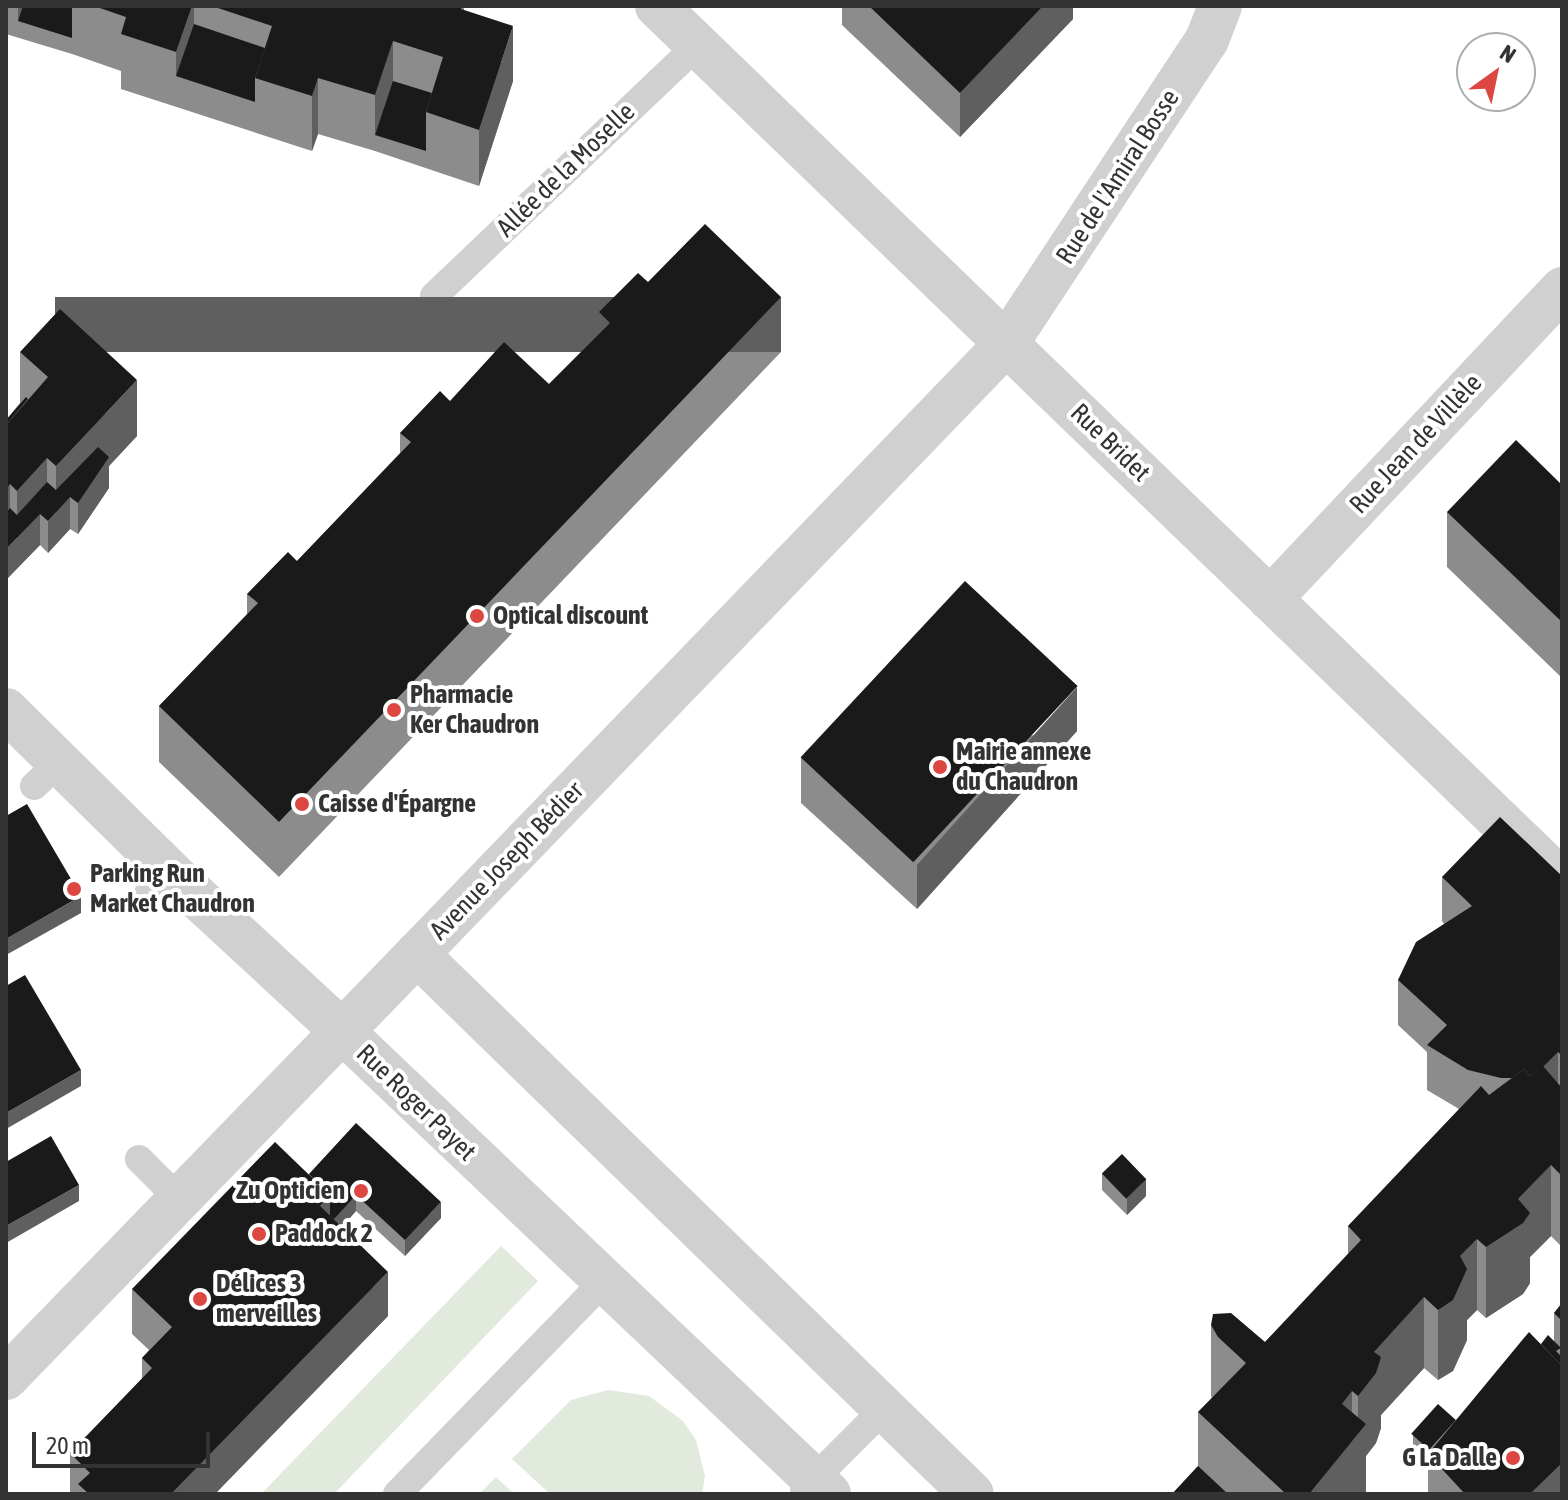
<!DOCTYPE html>
<meta charset="utf-8">
<style>
body{margin:0}
#map{position:relative;width:1568px;height:1500px;overflow:hidden;background:#fff;font-family:"Asap Condensed",sans-serif}
div>[style]{position:absolute}
.green>*{inset:0;background:#e2e9dd}
.service>*{height:28px;margin:-14px;padding:0 14px;transform-origin:14px;border-radius:14px;background:#d0d0d0}
.minor>*{height:44px;margin:-22px;padding:0 22px;transform-origin:22px;border-radius:22px;background:#d0d0d0}
.tertiary>*{height:44px;margin:-22px;padding:0 22px;transform-origin:22px;border-radius:22px;background:#d0d0d0}
.wall>*{inset:0;background:#8c8c8c}
.shaded-wall>*{inset:0;background:#5f5f5f;transform-origin:0 0}
.building>*{inset:0;background:#1a1a1a;transform-origin:0 0}
.dots>*{width:22px;height:22px;translate:-50% -50%;box-sizing:border-box;border:4px solid #fff;border-radius:50%}
span{translate:-50% -50%;white-space:nowrap;text-align:center;line-height:1.15;-webkit-text-stroke:8px #fff;paint-order:stroke}
.street-label{font-size:26px;color:#333}
.poi-label{font-size:26px;color:#333;font-weight:700}
.left{translate:0 -50%;text-align:left}
.right{translate:-100% -50%;text-align:right}
.frame{position:absolute;inset:0;border:8px solid #333;pointer-events:none}
.north{position:absolute;left:1456px;top:32px;width:80px;height:80px;box-sizing:border-box;background:#fff;border:2px solid #adadad;border-radius:50%;rotate:33deg;font-size:22px;font-weight:700;line-height:32px;text-align:center;color:#333}
.north::after{content:'';display:block;margin:auto;width:28px;height:36px;background:#dd4742;clip-path:polygon(50% 0,100% 100%,50% 72%,0 100%)}
.scale{position:absolute;left:32px;top:1432px;width:178px;height:36px;box-sizing:border-box;border:4px solid #333;border-top:0;padding-left:10px;font-size:24px;line-height:28px;white-space:nowrap;color:#333;-webkit-text-stroke:6px #fff;paint-order:stroke}
</style>
<div id="map">
<div class="green">
<i style="clip-path:polygon(501px 1246px,538px 1281px,334px 1494px,261px 1494px)"></i>
<i style="clip-path:polygon(608px 1390px,649px 1396px,683px 1421px,696px 1440px,705px 1476px,702px 1494px,550px 1494px,512px 1459px,571px 1400px)"></i>
<i style="clip-path:polygon(496px 1477px,514px 1494px,479px 1494px)"></i>
</div>
<div class="service">
<i style="left:434px;top:296px;width:364px;rotate:-43.6deg"></i>
<i style="left:34px;top:786px;width:34px;rotate:-43deg"></i>
<i style="left:148px;top:894px;width:31px;rotate:-45deg"></i>
<i style="left:139px;top:1159px;width:57px;rotate:45deg"></i>
<i style="left:804px;top:1489px;width:115px;rotate:-45deg"></i>
<i style="left:397px;top:1494px;width:294px;rotate:-45.8deg"></i>
</div>
<div class="minor">
<i style="left:657px;top:6px;width:1259px;rotate:44.03deg"></i>
<i style="left:1270px;top:599px;width:426px;rotate:-46.7deg"></i>
<i style="left:6px;top:710px;width:231px;rotate:44.6deg"></i>
<i style="left:170px;top:872px;width:234px;rotate:42.8deg"></i>
<i style="left:417px;top:954px;width:849px;rotate:-46deg"></i>
<i style="left:1007px;top:343px;width:363px;rotate:-56.6deg"></i>
<i style="left:1207px;top:40px;width:36px;rotate:-69deg"></i>
</div>
<div class="tertiary">
<i style="left:342px;top:1031px;width:672px;rotate:43.55deg"></i>
<i style="left:6px;top:1378px;width:591px;rotate:-45.89deg"></i>
<i style="left:417px;top:954px;width:774px;rotate:44.22deg"></i>
</div>
<div class="wall">
<i style="clip-path:polygon(6px 6px,464px 6px,464px 10px,513px 81px,479px 186px,375px 151px,318px 134px,312px 151px,121px 89px,121px 71px,72px 54px,6px 34px)"></i>
<i style="clip-path:polygon(842px 6px,1073px 6px,1073px 19px,960px 137px,842px 25px)"></i>
<i style="clip-path:polygon(648px 282px,781px 352px,279px 877px,159px 762px,159px 706px,247px 614px,247px 594px,297px 561px,400px 453px,400px 433px,450px 401px,549px 384px,599px 334px,599px 312px)"></i>
<i style="clip-path:polygon(20px 352px,137px 436px,109px 466px,109px 488px,78px 534px,70px 529px,48px 553px,40px 545px,6px 580px,6px 420px,20px 403px)"></i>
<i style="clip-path:polygon(1562px 485px,1562px 678px,1447px 567px,1447px 512px)"></i>
<i style="clip-path:polygon(1077px 731px,917px 909px,801px 803px,801px 758px)"></i>
<i style="clip-path:polygon(1562px 876px,1562px 1247px,1551px 1236px,1530px 1257px,1530px 1283px,1523px 1294px,1486px 1318px,1477px 1310px,1467px 1320px,1467px 1340px,1453px 1371px,1438px 1380px,1424px 1368px,1381px 1415px,1381px 1428px,1376px 1443px,1366px 1456px,1366px 1494px,1172px 1494px,1198px 1466px,1198px 1412px,1212px 1398px,1211px 1396px,1211px 1325px,1265px 1342px,1348px 1254px,1348px 1226px,1459px 1109px,1427px 1090px,1427px 1052px,1398px 1025px,1398px 980px,1444px 924px,1442px 921px,1442px 877px)"></i>
<i style="clip-path:polygon(1102px 1173px,1146px 1196px,1127px 1215px,1102px 1190px)"></i>
<i style="clip-path:polygon(309px 1174px,441px 1218px,405px 1256px,356px 1211px,342px 1227px,388px 1316px,215px 1494px,70px 1494px,70px 1453px,142px 1379px,142px 1358px,149px 1350px,132px 1334px,132px 1289px)"></i>
<i style="clip-path:polygon(1562px 1303px,1562px 1353px,1561px 1351px,1562px 1494px,1428px 1494px,1428px 1464px,1413px 1451px,1413px 1435px,1456px 1420px,1541px 1344px,1554px 1341px,1554px 1313px)"></i>
</div>
<div class="shaded-wall">
<i style="clip-path:polygon(18px 6px,29px 6px,18px 21px)"></i>
<i style="clip-path:polygon(192px 6px,194px 6px,194px 56px,176px 76px,176px 52px)"></i>
<i style="clip-path:polygon(1043px 6px,1073px 6px,1073px 19px,960px 137px,960px 93px)"></i>
<i style="clip-path:polygon(513px 26px,513px 81px,479px 186px,479px 130px)"></i>
<i style="clip-path:polygon(393px 41px,393px 97px,375px 135px,375px 95px)"></i>
<i style="clip-path:polygon(318px 78px,318px 134px,312px 151px,312px 96px)"></i>
<i style="left:781px;top:297px;width:55px;height:726px;rotate:90deg"></i>
<i style="clip-path:polygon(137px 380px,137px 436px,109px 466px,109px 488px,78px 534px,78px 503px,70px 497px,70px 529px,48px 553px,48px 521px,56px 513px,56px 466px)"></i>
<i style="clip-path:polygon(47px 458px,47px 514px,40px 514px,40px 545px,6px 580px,6px 549px,17px 538px,17px 491px)"></i>
<i style="clip-path:polygon(10px 484px,10px 540px,6px 545px,6px 489px)"></i>
<i style="clip-path:polygon(1077px 687px,1077px 731px,917px 909px,917px 865px)"></i>
<i style="clip-path:polygon(81px 896px,81px 913px,6px 955px,6px 939px)"></i>
<i style="clip-path:polygon(1558px 1052px,1558px 1096px,1531px 1079px)"></i>
<i style="clip-path:polygon(81px 1070px,81px 1086px,6px 1129px,6px 1113px)"></i>
<i style="clip-path:polygon(1551px 1165px,1551px 1236px,1530px 1257px,1530px 1283px,1523px 1294px,1486px 1318px,1486px 1247px,1518px 1199px)"></i>
<i style="clip-path:polygon(1146px 1179px,1146px 1196px,1127px 1215px,1127px 1198px)"></i>
<i style="clip-path:polygon(79px 1185px,79px 1201px,6px 1243px,6px 1226px)"></i>
<i style="clip-path:polygon(330px 1195px,356px 1195px,356px 1211px,320px 1251px,320px 1206px)"></i>
<i style="clip-path:polygon(441px 1202px,441px 1218px,405px 1256px,405px 1240px)"></i>
<i style="clip-path:polygon(1477px 1239px,1477px 1310px,1467px 1320px,1467px 1340px,1453px 1371px,1438px 1380px,1438px 1310px,1460px 1256px)"></i>
<i style="clip-path:polygon(388px 1272px,388px 1316px,215px 1494px,171px 1494px)"></i>
<i style="clip-path:polygon(1424px 1297px,1424px 1368px,1381px 1415px,1381px 1428px,1376px 1443px,1366px 1456px,1366px 1494px,1309px 1494px,1342px 1404px,1352px 1391px,1352px 1441px,1358px 1434px,1358px 1396px,1374px 1352px)"></i>
<i style="clip-path:polygon(1562px 1463px,1562px 1494px,1530px 1494px)"></i>
</div>
<div class="building">
<i style="clip-path:polygon(23px 6px,72px 6px,72px 38px,18px 21px)"></i>
<i style="clip-path:polygon(94px 6px,192px 6px,176px 52px,121px 34px,126px 17px)"></i>
<i style="clip-path:polygon(212px 6px,462px 6px,461px 9px,513px 26px,479px 130px,426px 112px,443px 57px,393px 41px,375px 95px,318px 78px,312px 96px,255px 78px,272px 26px)"></i>
<i style="clip-path:polygon(869px 6px,1043px 6px,960px 93px)"></i>
<i style="clip-path:polygon(194px 24px,265px 48px,255px 78px,255px 102px,176px 76px)"></i>
<i style="clip-path:polygon(393px 81px,432px 93px,426px 112px,426px 151px,375px 135px)"></i>
<i style="clip-path:polygon(705px 224px,781px 297px,279px 822px,159px 706px,258px 603px,247px 594px,288px 552px,297px 561px,411px 442px,400px 433px,440px 391px,450px 401px,504px 342px,549px 384px,610px 323px,599px 312px,638px 273px,648px 282px)"></i>
<i style="clip-path:polygon(60px 309px,137px 380px,56px 466px,47px 458px,17px 491px,10px 484px,6px 489px,6px 425px,48px 377px,20px 352px)"></i>
<i style="clip-path:polygon(26px 397px,28px 399px,6px 425px,6px 420px)"></i>
<i style="clip-path:polygon(1516px 440px,1562px 485px,1562px 622px,1447px 512px)"></i>
<i style="clip-path:polygon(98px 447px,109px 457px,78px 503px,70px 497px,48px 521px,40px 514px,6px 549px,6px 513px,10px 508px,17px 515px,47px 482px,56px 490px)"></i>
<i style="left:965px;top:581px;width:154px;height:241px;rotate:43deg"></i>
<i style="clip-path:polygon(27px 804px,81px 896px,6px 939px,6px 816px)"></i>
<i style="clip-path:polygon(1500px 817px,1562px 876px,1562px 1056px,1558px 1052px,1543px 1067px,1530px 1076px,1524px 1069px,1512px 1078px,1501px 1078px,1468px 1070px,1427px 1045px,1447px 1025px,1398px 980px,1416px 942px,1472px 906px,1442px 877px)"></i>
<i style="clip-path:polygon(25px 975px,81px 1070px,6px 1113px,6px 986px)"></i>
<i style="clip-path:polygon(1543px 1066px,1562px 1088px,1562px 1176px,1551px 1165px,1518px 1199px,1530px 1213px,1523px 1223px,1486px 1247px,1477px 1239px,1460px 1256px,1467px 1269px,1453px 1300px,1438px 1310px,1424px 1297px,1374px 1352px,1381px 1357px,1376px 1373px,1358px 1396px,1352px 1391px,1342px 1404px,1366px 1424px,1309px 1494px,1286px 1494px,1198px 1412px,1246px 1363px,1218px 1337px,1211px 1325px,1213px 1314px,1231px 1313px,1265px 1342px,1361px 1240px,1348px 1226px,1481px 1086px,1489px 1095px,1524px 1069px,1530px 1076px)"></i>
<i style="clip-path:polygon(356px 1123px,441px 1202px,405px 1240px,356px 1195px,334px 1219px,330px 1216px,330px 1195px,309px 1174px)"></i>
<i style="clip-path:polygon(51px 1136px,79px 1185px,6px 1226px,6px 1162px)"></i>
<i style="clip-path:polygon(275px 1142px,330px 1195px,320px 1206px,388px 1272px,171px 1494px,89px 1494px,78px 1484px,90px 1473px,70px 1453px,152px 1368px,142px 1358px,172px 1327px,132px 1289px)"></i>
<i style="left:1122px;top:1154px;width:35px;height:28px;rotate:46deg"></i>
<i style="clip-path:polygon(1562px 1303px,1562px 1321px,1554px 1313px)"></i>
<i style="clip-path:polygon(1529px 1332px,1562px 1366px,1562px 1463px,1530px 1494px,1465px 1494px,1428px 1454px)"></i>
<i style="clip-path:polygon(1548px 1335px,1561px 1348px,1556px 1351px,1562px 1357px,1562px 1366px,1541px 1344px)"></i>
<i style="left:1438px;top:1404px;width:24px;height:40px;rotate:42deg"></i>
<i style="clip-path:polygon(1198px 1466px,1228px 1494px,1172px 1494px)"></i>
</div>
<div class="dots">
<i style="left:477px;top:616px;background:#dd4742"></i>
<i style="left:394px;top:710px;background:#dd4742"></i>
<i style="left:940px;top:767px;background:#dd4742"></i>
<i style="left:302px;top:804px;background:#dd4742"></i>
<i style="left:74px;top:889px;background:#dd4742"></i>
<i style="left:361px;top:1191px;background:#dd4742"></i>
<i style="left:259px;top:1234px;background:#dd4742"></i>
<i style="left:200px;top:1299px;background:#dd4742"></i>
<i style="left:1513px;top:1458px;background:#dd4742"></i>
</div>
<div class="street-label">
<span style="left:566px;top:170px;rotate:-44deg">Allée de la Moselle</span>
<span style="left:1118px;top:177px;rotate:-57deg">Rue de l'Amiral Bosse</span>
<span style="left:1110px;top:443px;rotate:44deg">Rue Bridet</span>
<span style="left:1416px;top:444px;rotate:-47deg">Rue Jean de Villèle</span>
<span style="left:507px;top:861px;rotate:-46deg">Avenue Joseph Bédier</span>
<span style="left:416px;top:1103px;rotate:44deg">Rue Roger Payet</span>
</div>
<div class="poi-label">
<span class="left" style="left:493px;top:616px">Optical discount</span>
<span class="left" style="left:410px;top:710px">Pharmacie<br>Ker Chaudron</span>
<span class="left" style="left:956px;top:767px">Mairie annexe<br>du Chaudron</span>
<span class="left" style="left:318px;top:804px">Caisse d'Épargne</span>
<span class="left" style="left:90px;top:889px">Parking Run<br>Market Chaudron</span>
<span class="right" style="left:345px;top:1191px">Zu Opticien</span>
<span class="left" style="left:275px;top:1234px">Paddock 2</span>
<span class="left" style="left:216px;top:1299px">Délices 3<br>merveilles</span>
<span class="right" style="left:1497px;top:1458px">G La Dalle</span>
</div>
<div class="frame"></div>
<div class="north">N</div>
<div class="scale">20 m</div>
</div>
